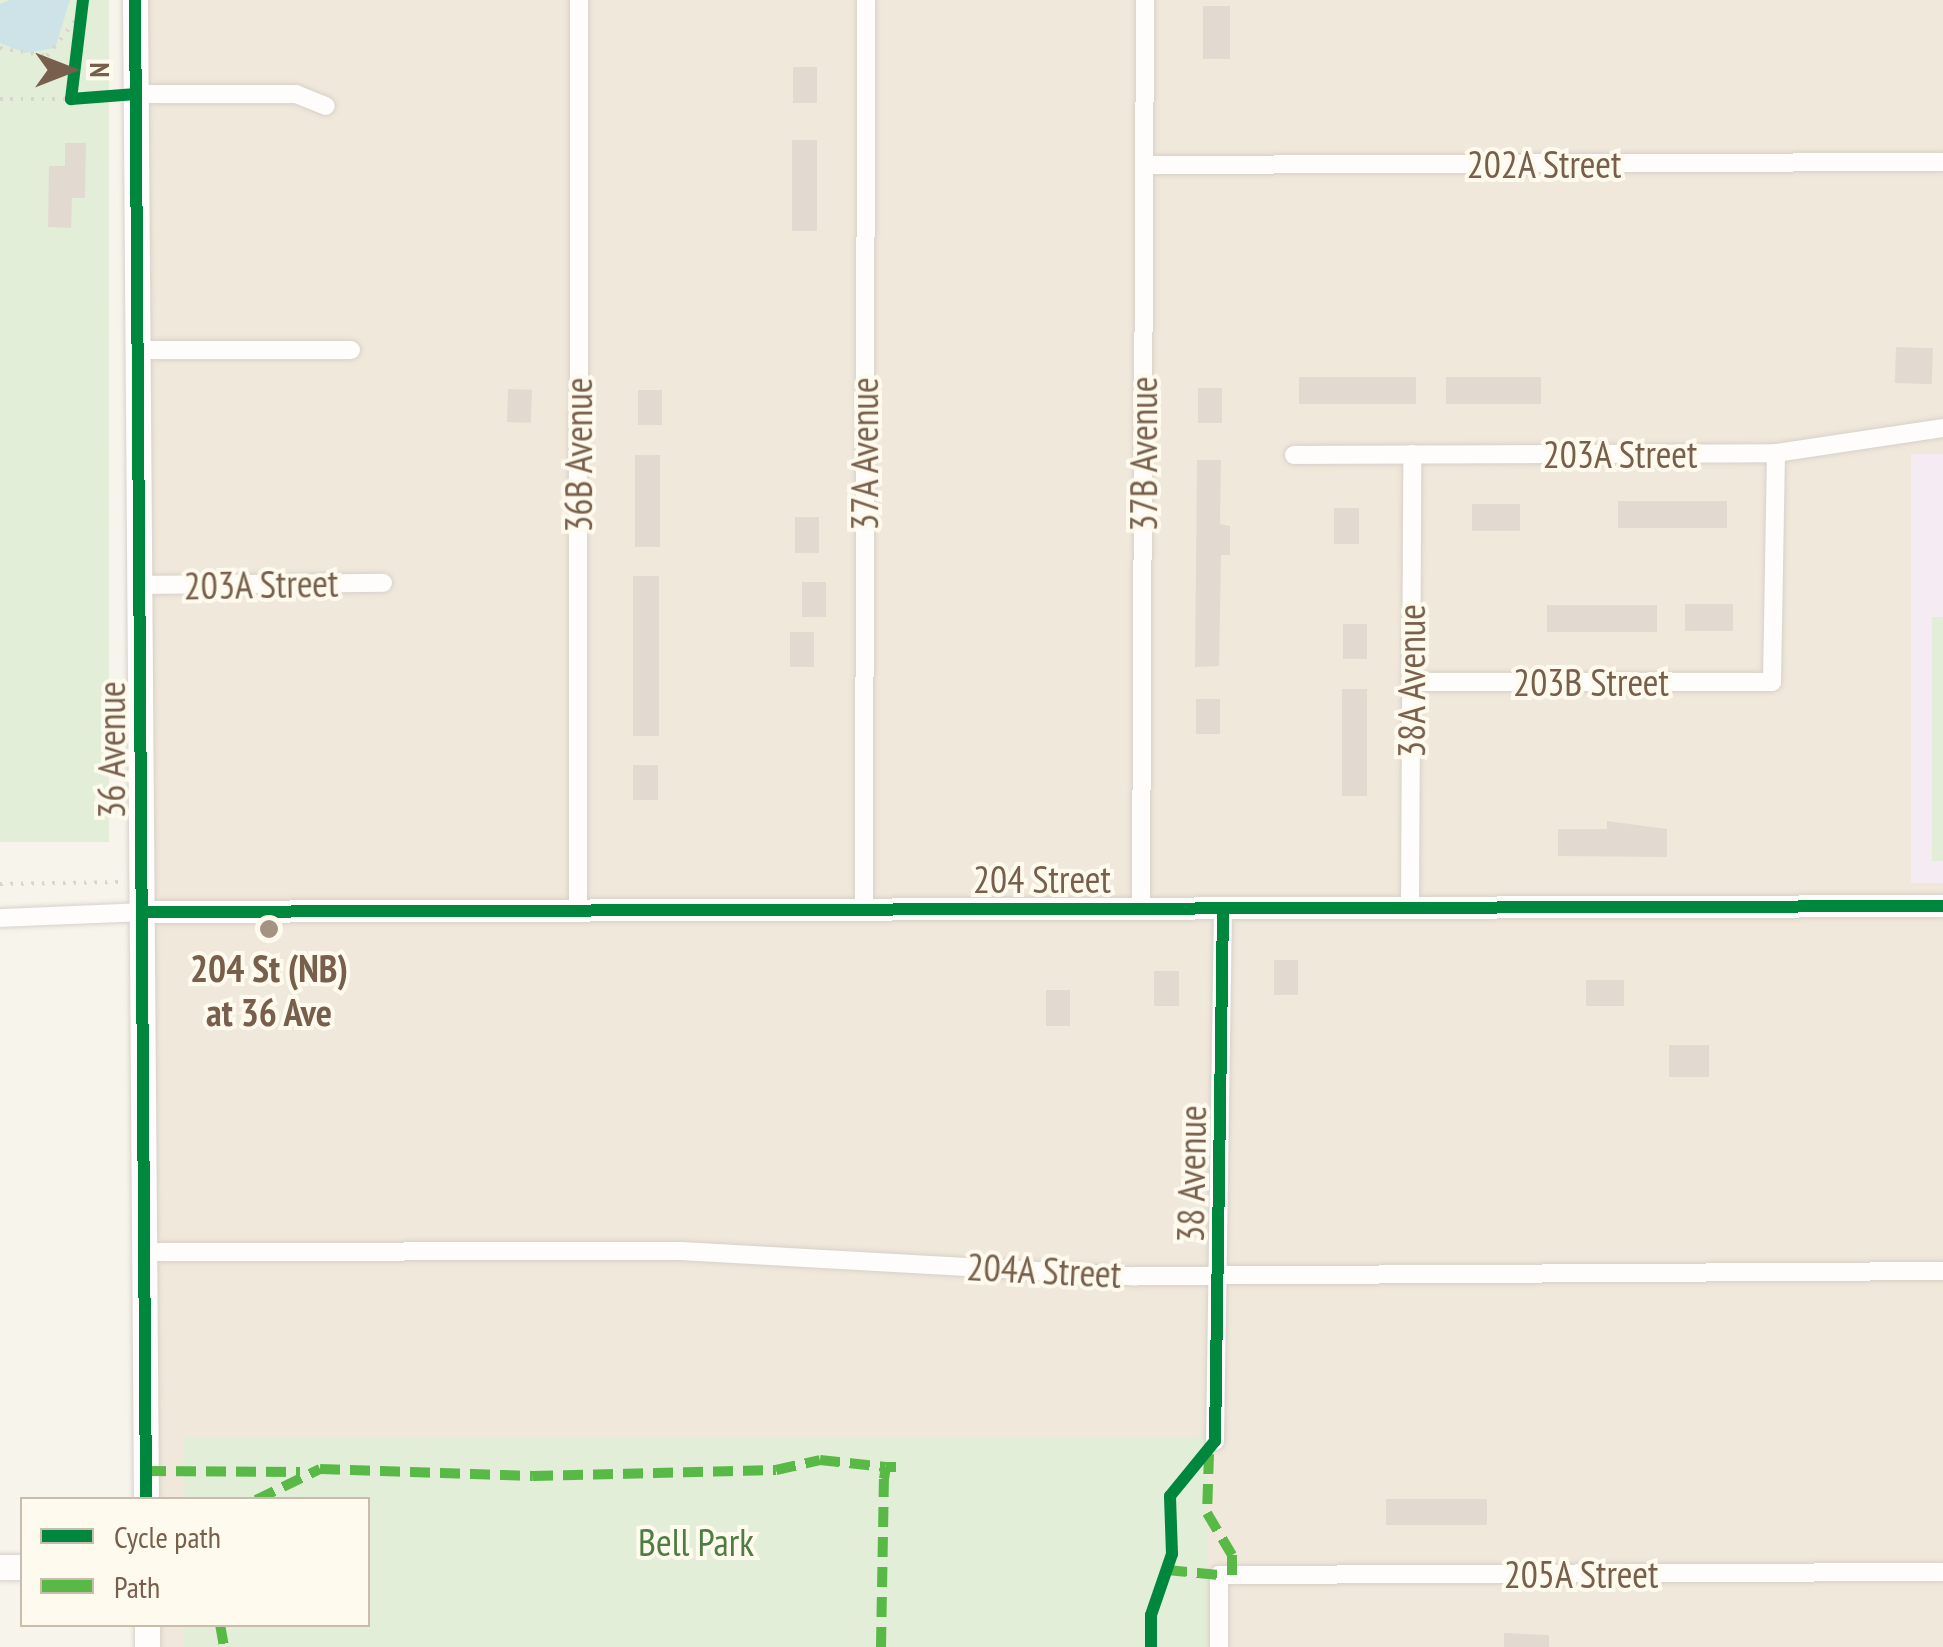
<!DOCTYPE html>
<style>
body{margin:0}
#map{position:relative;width:1943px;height:1647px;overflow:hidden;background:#f7f4ec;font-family:"PT Sans Narrow",sans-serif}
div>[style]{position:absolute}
.residential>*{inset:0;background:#f0e8da}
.education>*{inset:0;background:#f5ebf3;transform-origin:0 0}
.green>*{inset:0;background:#e2eed7;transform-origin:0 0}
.water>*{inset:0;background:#cde3e8}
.building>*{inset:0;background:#e2dad1;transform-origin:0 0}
.path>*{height:4px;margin-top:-2px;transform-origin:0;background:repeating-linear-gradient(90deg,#dad4cf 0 2.5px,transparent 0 10.5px)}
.roads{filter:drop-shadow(0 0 2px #d6d1ca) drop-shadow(0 0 2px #d6d1ca)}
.minor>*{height:18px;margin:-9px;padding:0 9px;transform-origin:9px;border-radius:9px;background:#fefdfc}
.tertiary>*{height:22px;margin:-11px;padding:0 11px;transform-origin:11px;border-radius:11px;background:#fefdfc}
.secondary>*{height:25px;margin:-12.5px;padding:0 12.5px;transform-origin:12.5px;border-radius:12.5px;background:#fefdfc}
.quiet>*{height:10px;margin-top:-5px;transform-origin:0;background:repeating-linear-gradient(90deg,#58b947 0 20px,transparent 0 30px)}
.cycleway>*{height:12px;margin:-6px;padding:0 6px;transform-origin:6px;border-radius:6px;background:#00873e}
.dots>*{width:28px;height:28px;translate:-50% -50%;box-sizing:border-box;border:5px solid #fffaee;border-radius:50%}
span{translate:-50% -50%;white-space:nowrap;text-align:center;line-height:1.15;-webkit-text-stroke:8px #fffaee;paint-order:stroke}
.street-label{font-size:38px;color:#775f4b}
.poi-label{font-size:38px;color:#775f4b;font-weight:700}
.park-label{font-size:38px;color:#4e7c42}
.legend{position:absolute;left:20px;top:1497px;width:350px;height:130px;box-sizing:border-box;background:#fffaee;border:2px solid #c9bcad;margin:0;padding:12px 18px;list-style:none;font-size:30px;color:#775f4b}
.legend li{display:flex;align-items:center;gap:20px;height:50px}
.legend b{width:50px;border:2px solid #c9bcad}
.north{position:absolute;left:20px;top:20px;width:100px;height:100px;-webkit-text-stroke:8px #fffaee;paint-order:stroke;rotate:90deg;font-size:28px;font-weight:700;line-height:40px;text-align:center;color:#775f4b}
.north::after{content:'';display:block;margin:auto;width:35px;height:45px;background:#775f4b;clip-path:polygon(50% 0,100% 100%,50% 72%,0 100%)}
</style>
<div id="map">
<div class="residential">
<i style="clip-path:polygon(136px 0,1943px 0,1943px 1647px,148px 1647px,148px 1625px,368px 1624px,368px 1500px,147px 1499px)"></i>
</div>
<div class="education">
<i style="left:1911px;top:454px;width:32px;height:429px"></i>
</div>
<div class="green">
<i style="left:0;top:0;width:109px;height:842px"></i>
<i style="left:1932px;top:617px;width:11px;height:244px"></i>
<i style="clip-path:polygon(184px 1437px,1208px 1437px,1208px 1647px,184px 1647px,184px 1625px,368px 1624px,368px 1500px,184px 1499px)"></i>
</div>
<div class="water">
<i style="clip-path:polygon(10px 0,70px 0,55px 48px,25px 53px,0 43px,0 4px)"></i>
</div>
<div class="building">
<i style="left:1203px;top:6px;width:27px;height:53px"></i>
<i style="left:793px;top:67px;width:24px;height:36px"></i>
<i style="left:792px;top:140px;width:25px;height:91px"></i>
<i style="clip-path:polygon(65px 143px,86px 143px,85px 198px,72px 198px,71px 228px,48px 227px,49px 166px,65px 166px)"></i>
<i style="left:1896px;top:347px;width:37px;height:36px;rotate:2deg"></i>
<i style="left:1416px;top:377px;width:27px;height:117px;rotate:90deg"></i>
<i style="left:1541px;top:377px;width:27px;height:95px;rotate:90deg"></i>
<i style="left:1198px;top:388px;width:24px;height:35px"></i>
<i style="left:508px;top:389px;width:24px;height:33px;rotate:2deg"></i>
<i style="left:638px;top:390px;width:24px;height:35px"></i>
<i style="left:635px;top:455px;width:25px;height:92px"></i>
<i style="clip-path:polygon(1197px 460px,1221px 460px,1220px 524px,1230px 526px,1230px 555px,1221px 555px,1219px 666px,1195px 667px)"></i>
<i style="left:1727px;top:501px;width:27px;height:109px;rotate:90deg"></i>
<i style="left:1520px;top:504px;width:27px;height:48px;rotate:90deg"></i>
<i style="left:1334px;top:508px;width:25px;height:36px"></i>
<i style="left:795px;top:517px;width:24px;height:36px"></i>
<i style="left:633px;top:576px;width:26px;height:160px"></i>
<i style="left:802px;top:582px;width:24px;height:35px"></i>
<i style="left:1733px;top:604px;width:27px;height:48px;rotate:90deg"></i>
<i style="left:1657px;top:605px;width:27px;height:110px;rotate:90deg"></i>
<i style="left:1343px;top:624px;width:24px;height:35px"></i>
<i style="left:790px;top:632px;width:24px;height:35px"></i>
<i style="left:1342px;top:689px;width:25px;height:107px"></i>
<i style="left:1196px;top:699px;width:24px;height:35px"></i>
<i style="left:633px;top:765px;width:25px;height:35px"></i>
<i style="clip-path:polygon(1607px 821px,1667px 829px,1667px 857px,1558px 856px,1558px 829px,1607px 829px)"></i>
<i style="left:1274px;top:960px;width:24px;height:35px"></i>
<i style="left:1154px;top:971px;width:25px;height:35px"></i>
<i style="left:1586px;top:980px;width:38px;height:26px"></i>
<i style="left:1046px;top:990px;width:24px;height:36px"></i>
<i style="left:1709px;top:1045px;width:32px;height:40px;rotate:90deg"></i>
<i style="left:1487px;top:1499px;width:26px;height:101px;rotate:90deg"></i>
<i style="clip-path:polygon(1504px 1633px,1549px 1635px,1549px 1647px,1504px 1647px)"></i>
</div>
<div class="path">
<i style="left:0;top:48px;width:48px;rotate:9.7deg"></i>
<i style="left:47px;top:56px;width:58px;rotate:-51.3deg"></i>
<i style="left:0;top:99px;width:71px"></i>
<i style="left:0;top:884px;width:120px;rotate:-1deg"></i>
</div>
<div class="roads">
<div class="minor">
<i style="left:136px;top:94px;width:160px"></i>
<i style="left:296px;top:94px;width:32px;rotate:22deg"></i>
<i style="left:1145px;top:165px;width:798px;rotate:-0.22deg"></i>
<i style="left:138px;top:350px;width:213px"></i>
<i style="left:1294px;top:455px;width:482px;rotate:-0.2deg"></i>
<i style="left:1776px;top:453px;width:169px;rotate:-8.5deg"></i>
<i style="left:139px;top:585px;width:244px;rotate:-0.5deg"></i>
<i style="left:1411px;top:682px;width:361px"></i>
<i style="left:1772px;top:682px;width:229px;rotate:-89deg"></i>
<i style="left:1410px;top:907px;width:453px;rotate:-89.7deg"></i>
<i style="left:1141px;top:908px;width:908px;rotate:-89.75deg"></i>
<i style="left:864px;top:909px;width:909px;rotate:-89.87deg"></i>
<i style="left:578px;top:910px;width:910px;rotate:-89.94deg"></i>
<i style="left:0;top:918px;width:142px;rotate:-2.4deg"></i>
<i style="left:145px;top:1252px;width:536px;rotate:-0.11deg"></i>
<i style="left:681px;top:1251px;width:455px;rotate:3.2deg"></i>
<i style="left:1135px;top:1276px;width:808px;rotate:-0.35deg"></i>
<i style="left:1215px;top:1441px;width:533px;rotate:-89.14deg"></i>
<i style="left:1219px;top:1647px;width:72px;rotate:-90deg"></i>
<i style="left:1219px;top:1575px;width:724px;rotate:-0.24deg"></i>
</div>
<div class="tertiary">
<i style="left:142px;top:912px;width:1801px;rotate:-0.19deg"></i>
</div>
<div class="secondary">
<i style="left:135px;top:0;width:1500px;rotate:89.58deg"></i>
<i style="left:0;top:1567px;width:22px"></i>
<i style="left:147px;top:1624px;width:23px;rotate:90deg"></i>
</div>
</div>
<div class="quiet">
<i style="left:1209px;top:1454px;width:59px;rotate:91.9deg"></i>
<i style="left:1207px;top:1513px;width:49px;rotate:59.2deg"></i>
<i style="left:1232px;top:1555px;width:20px;rotate:90deg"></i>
<i style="left:146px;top:1471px;width:154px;rotate:0.4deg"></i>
<i style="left:256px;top:1500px;width:71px;rotate:-25.8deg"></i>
<i style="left:320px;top:1469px;width:213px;rotate:1.9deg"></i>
<i style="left:533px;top:1476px;width:243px;rotate:-1.4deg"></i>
<i style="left:776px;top:1470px;width:45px;rotate:-12.8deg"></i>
<i style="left:820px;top:1460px;width:66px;rotate:6.1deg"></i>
<i style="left:1167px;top:1570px;width:52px;rotate:5.5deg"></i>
<i style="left:220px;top:1624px;width:23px;rotate:80deg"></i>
<i style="left:881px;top:1647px;width:168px;rotate:-89deg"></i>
<i style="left:884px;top:1479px;width:12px;rotate:-81deg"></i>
<i style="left:886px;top:1467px;width:10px"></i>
</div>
<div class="cycleway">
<i style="left:83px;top:0;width:100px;rotate:96.9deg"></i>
<i style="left:71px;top:99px;width:65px;rotate:-4.4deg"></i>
<i style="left:135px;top:0;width:1500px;rotate:89.58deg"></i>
<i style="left:142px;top:912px;width:1801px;rotate:-0.19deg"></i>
<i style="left:1151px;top:1647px;width:32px;rotate:-90deg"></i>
<i style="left:1151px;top:1615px;width:65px;rotate:-71deg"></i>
<i style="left:1172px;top:1554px;width:58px;rotate:-92deg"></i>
<i style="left:1170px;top:1496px;width:71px;rotate:-50.7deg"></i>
<i style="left:1215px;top:1441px;width:533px;rotate:-89.14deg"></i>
</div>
<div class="dots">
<i style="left:269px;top:929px;background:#a49383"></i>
</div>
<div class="street-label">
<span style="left:1544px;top:164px">202A Street</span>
<span style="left:864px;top:454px;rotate:-90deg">37A Avenue</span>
<span style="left:1143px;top:454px;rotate:-90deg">37B Avenue</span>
<span style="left:1620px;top:454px">203A Street</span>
<span style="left:578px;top:455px;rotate:-90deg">36B Avenue</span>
<span style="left:261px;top:584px;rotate:-1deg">203A Street</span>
<span style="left:1411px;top:681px;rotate:-90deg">38A Avenue</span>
<span style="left:1591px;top:682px">203B Street</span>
<span style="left:111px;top:750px;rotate:-90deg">36 Avenue</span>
<span style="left:1042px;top:879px">204 Street</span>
<span style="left:1191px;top:1174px;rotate:-89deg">38 Avenue</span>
<span style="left:1044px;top:1270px;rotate:3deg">204A Street</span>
<span style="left:1581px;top:1574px">205A Street</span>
</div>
<div class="poi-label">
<span style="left:269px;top:990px">204 St (NB)<br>at 36 Ave</span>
</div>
<div class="park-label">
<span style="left:696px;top:1542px">Bell Park</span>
</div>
<ul class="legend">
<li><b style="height:12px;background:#00873e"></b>Cycle path</li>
<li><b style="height:12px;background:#58b947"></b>Path</li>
</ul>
<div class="north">N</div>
</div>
